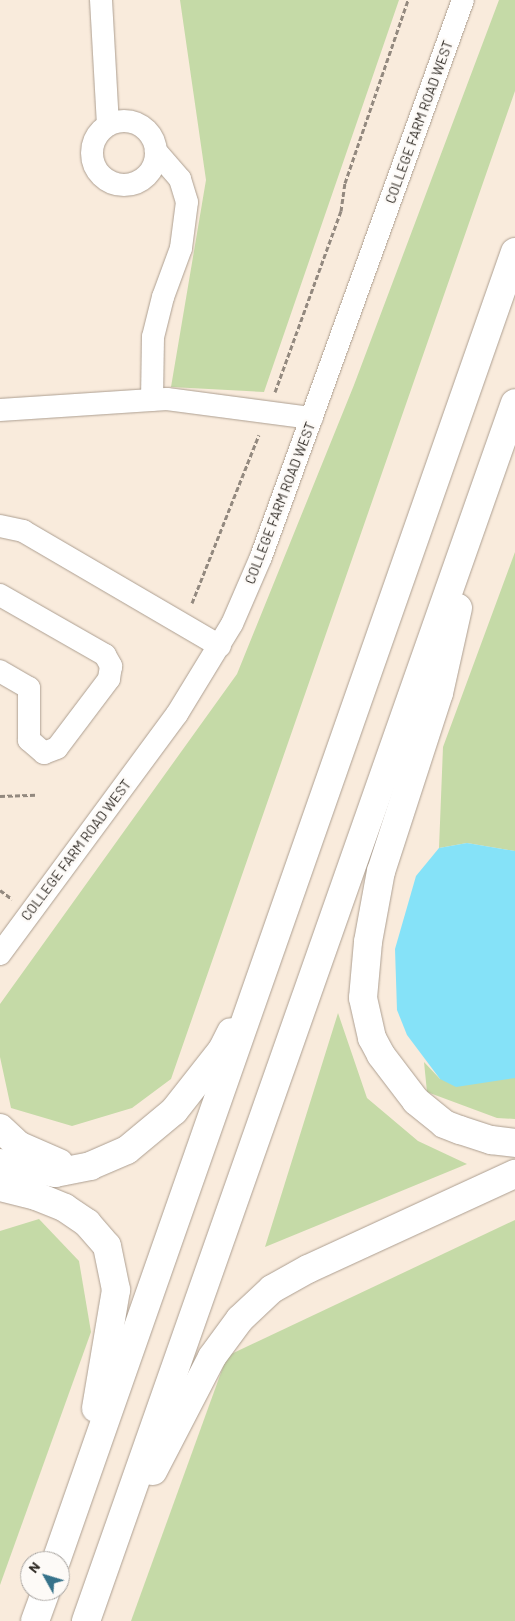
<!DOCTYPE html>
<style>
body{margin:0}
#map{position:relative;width:515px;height:1621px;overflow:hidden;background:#f9ebdc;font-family:Barlow,sans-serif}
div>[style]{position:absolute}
.green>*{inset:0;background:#c5daa7}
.water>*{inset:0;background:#85e2f8}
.path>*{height:3px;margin-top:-1.5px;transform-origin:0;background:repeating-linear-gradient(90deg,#93897f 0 5px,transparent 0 7.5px)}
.roads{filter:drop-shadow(0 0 1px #ad9f91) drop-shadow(0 0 1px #ad9f91)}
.minor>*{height:22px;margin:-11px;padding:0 11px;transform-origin:11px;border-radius:11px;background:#fff}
.minor>.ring{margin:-11px;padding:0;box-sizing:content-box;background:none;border:22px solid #fff;border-radius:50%}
.highway>*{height:28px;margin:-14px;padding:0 14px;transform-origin:14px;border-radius:14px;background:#fff}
span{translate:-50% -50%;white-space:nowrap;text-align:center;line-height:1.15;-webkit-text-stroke:5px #fdfaf7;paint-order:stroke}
.street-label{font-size:14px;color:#2e2923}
.north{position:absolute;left:20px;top:1551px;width:50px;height:50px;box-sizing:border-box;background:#fdfaf7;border:1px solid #aaa6a2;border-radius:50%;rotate:309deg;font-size:14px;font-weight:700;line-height:20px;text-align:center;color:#2e2923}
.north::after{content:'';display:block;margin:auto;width:18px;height:22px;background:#36728a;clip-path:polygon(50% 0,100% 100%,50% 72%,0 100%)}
</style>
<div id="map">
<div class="green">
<i style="clip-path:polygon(180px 0,399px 0,264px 392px,171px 387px,206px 180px)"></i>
<i style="clip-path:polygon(499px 0,515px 0,515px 91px,171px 1079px,132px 1108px,72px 1126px,11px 1108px,0 1057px,0 1004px,237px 674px,354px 385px)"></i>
<i style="clip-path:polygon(515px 552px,515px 851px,467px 843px,439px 848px,443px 747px)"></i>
<i style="clip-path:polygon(338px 1013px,367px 1098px,418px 1141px,467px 1164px,265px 1247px)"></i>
<i style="clip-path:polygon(424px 1062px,440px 1079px,515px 1078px,515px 1119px,497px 1118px,427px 1092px)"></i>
<i style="clip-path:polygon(39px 1219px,79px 1261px,91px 1332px,0 1585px,0 1231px)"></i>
<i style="clip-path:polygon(515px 1220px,515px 1621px,131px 1621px,227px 1356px)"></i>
</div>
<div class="water">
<i style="clip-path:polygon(467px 843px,515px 851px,515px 1078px,456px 1087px,440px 1079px,407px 1035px,397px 1010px,395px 949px,416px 876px,439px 848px)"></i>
</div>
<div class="path">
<i style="left:275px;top:392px;width:193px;rotate:-70deg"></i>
<i style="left:341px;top:211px;width:28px;rotate:-82deg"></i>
<i style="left:345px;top:183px;width:194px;rotate:-71deg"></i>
<i style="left:192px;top:603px;width:181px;rotate:-68.3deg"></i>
<i style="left:0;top:796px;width:36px;rotate:-2deg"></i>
<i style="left:0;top:890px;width:15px;rotate:37deg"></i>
</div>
<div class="roads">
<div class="minor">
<i style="left:101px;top:0;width:125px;rotate:86.8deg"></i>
<i class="ring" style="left:92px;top:121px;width:42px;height:42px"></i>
<i style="left:152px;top:400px;width:63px;rotate:-89.1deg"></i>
<i style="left:153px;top:337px;width:41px;rotate:-76deg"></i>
<i style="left:163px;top:297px;width:52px;rotate:-69.8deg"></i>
<i style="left:181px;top:248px;width:46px;rotate:-82.6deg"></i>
<i style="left:187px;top:202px;width:24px;rotate:-107deg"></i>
<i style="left:180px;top:179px;width:37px;rotate:-131deg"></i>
<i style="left:0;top:410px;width:167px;rotate:-3.8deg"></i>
<i style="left:167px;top:399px;width:146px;rotate:7.5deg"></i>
<i style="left:0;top:526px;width:24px;rotate:12deg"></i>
<i style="left:23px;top:531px;width:228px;rotate:30.3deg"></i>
<i style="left:0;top:595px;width:121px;rotate:29.7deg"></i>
<i style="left:105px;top:655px;width:13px;rotate:61deg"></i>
<i style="left:111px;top:666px;width:13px;rotate:99deg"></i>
<i style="left:109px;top:679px;width:86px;rotate:127deg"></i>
<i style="left:57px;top:748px;width:14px;rotate:159deg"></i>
<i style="left:44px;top:753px;width:20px;rotate:-139deg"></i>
<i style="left:29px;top:740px;width:52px;rotate:-90deg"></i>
<i style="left:29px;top:688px;width:34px;rotate:-150deg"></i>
<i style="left:0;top:954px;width:298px;rotate:-53.6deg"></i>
<i style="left:177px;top:714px;width:105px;rotate:-58.6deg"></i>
<i style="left:232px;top:624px;width:73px;rotate:-66.6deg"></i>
<i style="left:261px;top:557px;width:592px;rotate:-70.07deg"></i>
</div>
<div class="highway">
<i style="left:458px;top:608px;width:87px;rotate:102.6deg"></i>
<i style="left:439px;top:693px;width:187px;rotate:108deg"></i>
<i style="left:381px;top:871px;width:72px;rotate:100.4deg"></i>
<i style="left:368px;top:942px;width:56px;rotate:95.1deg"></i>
<i style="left:363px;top:998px;width:41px;rotate:77.3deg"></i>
<i style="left:372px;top:1038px;width:19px;rotate:62deg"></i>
<i style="left:381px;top:1055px;width:58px;rotate:52.7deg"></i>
<i style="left:416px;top:1101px;width:36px;rotate:39deg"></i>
<i style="left:444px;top:1124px;width:17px;rotate:21deg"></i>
<i style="left:460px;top:1130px;width:33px;rotate:18deg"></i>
<i style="left:491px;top:1140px;width:24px;rotate:7deg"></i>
<i style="left:0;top:1128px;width:25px;rotate:43deg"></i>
<i style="left:18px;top:1145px;width:45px;rotate:23.7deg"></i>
<i style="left:0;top:1163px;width:56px;rotate:10.3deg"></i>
<i style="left:55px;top:1173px;width:36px;rotate:-11deg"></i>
<i style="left:90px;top:1166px;width:40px;rotate:-23.4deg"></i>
<i style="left:127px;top:1150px;width:61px;rotate:-39.7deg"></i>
<i style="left:174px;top:1111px;width:78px;rotate:-51.8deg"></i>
<i style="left:222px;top:1050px;width:20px;rotate:-63deg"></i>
<i style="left:0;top:1187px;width:37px;rotate:14deg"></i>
<i style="left:36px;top:1196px;width:31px;rotate:22deg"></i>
<i style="left:65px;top:1208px;width:27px;rotate:34deg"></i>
<i style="left:87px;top:1223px;width:30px;rotate:49deg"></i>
<i style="left:107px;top:1246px;width:45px;rotate:78.4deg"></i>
<i style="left:116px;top:1290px;width:120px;rotate:99.6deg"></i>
<i style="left:153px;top:1471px;width:128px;rotate:-62.6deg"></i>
<i style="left:212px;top:1357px;width:47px;rotate:-53.6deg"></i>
<i style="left:240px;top:1319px;width:44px;rotate:-43.2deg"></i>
<i style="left:272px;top:1289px;width:41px;rotate:-29.1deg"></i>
<i style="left:308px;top:1269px;width:228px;rotate:-24.7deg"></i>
<i style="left:56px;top:1561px;width:1387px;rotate:-70.68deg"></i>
<i style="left:35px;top:1621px;width:32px;rotate:-70deg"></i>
<i style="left:86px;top:1621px;width:1291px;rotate:-70.6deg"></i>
</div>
</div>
<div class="street-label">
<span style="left:419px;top:122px;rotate:-70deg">COLLEGE FARM ROAD WEST</span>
<span style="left:280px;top:503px;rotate:-69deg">COLLEGE FARM ROAD WEST</span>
<span style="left:76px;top:850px;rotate:-53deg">COLLEGE FARM ROAD WEST</span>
</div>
<div class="north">N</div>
</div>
